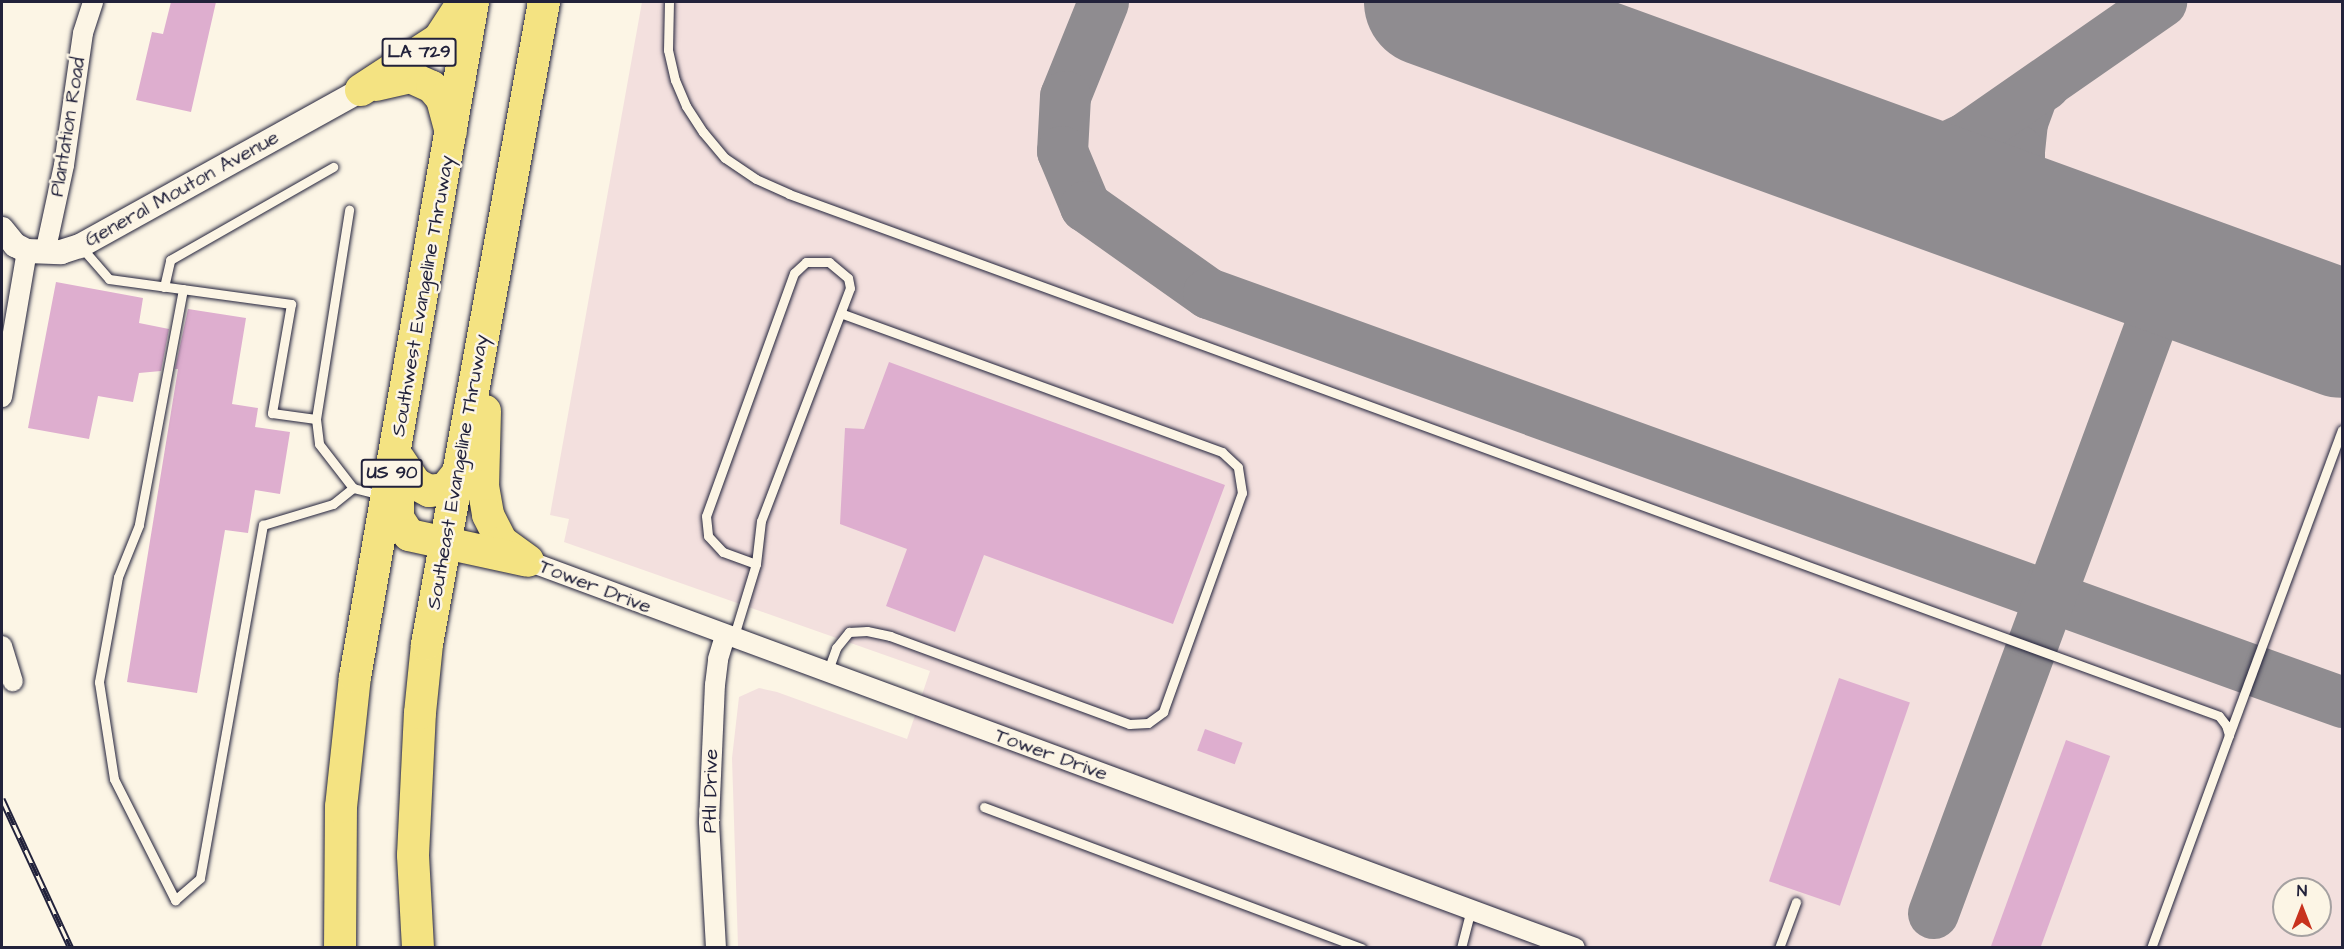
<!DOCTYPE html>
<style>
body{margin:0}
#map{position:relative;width:2344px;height:949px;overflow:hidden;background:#fcf5e5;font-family:"Architects Daughter",sans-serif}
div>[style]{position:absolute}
.built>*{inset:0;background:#f3e0de}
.taxiway>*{height:51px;margin:-25.5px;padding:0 25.5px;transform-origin:25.5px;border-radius:25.5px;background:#8f8c90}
.runway>*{height:128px;margin:-64px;padding:0 64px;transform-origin:64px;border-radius:64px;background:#8f8c90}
.building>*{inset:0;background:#deaecf;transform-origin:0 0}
.roads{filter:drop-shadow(0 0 2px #22223b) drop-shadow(0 0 2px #22223b)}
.service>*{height:9px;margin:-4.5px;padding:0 4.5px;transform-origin:4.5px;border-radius:4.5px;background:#fcf5e5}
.minor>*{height:20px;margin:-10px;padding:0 10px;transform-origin:10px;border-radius:10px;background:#fcf5e5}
.tertiary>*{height:24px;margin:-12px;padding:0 12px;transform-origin:12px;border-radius:12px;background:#fcf5e5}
.trunk>*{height:32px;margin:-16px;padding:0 16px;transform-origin:16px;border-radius:16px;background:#f4e382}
.rail>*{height:7px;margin-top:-3.5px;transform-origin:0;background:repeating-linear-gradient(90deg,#fcf5e5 0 14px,#22223b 0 28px);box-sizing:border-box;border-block:2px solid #22223b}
span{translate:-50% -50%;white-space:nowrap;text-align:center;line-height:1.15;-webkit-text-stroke:5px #fcf5e5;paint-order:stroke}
.shield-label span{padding:2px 4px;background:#fcf5e5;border:2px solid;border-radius:4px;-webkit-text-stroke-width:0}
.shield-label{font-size:18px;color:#22223b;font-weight:700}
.street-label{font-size:20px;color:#22223b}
.frame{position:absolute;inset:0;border:3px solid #22223b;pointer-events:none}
.north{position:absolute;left:2272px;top:877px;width:60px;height:60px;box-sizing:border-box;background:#fcf5e5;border:2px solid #a5a1a1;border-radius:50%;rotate:0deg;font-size:16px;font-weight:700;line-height:24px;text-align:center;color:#22223b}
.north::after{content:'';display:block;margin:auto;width:21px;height:27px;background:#c8321e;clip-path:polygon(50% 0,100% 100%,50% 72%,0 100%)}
</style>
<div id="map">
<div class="built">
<i style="clip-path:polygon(evenodd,642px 2px,2342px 2px,2342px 947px,738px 947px,732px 758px,739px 697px,759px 688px,777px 692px,907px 739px,930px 671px,564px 542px,569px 519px,550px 515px,642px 2px,2284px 889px,2320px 889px,2320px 925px,2284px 925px,2284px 889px)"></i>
</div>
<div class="taxiway">
<i style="left:1103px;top:2px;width:101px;rotate:112deg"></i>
<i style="left:1065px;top:96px;width:55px;rotate:93.1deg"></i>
<i style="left:1062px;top:151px;width:60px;rotate:67.3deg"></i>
<i style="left:1085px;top:206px;width:151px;rotate:35.3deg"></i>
<i style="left:1208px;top:293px;width:1206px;rotate:19.83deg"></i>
<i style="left:2045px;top:84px;width:14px;rotate:146deg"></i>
<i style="left:2033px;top:92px;width:32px;rotate:110deg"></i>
<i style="left:2022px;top:122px;width:29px;rotate:96deg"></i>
<i style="left:2019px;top:151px;width:28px;rotate:90deg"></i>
<i style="left:2019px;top:179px;width:31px;rotate:58deg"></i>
<i style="left:2035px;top:205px;width:40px;rotate:44deg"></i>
<i style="left:1858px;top:158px;width:50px;rotate:1.1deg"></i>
<i style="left:1908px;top:159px;width:18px;rotate:-9deg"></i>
<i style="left:1926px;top:156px;width:43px;rotate:-24.8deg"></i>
<i style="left:1965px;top:138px;width:239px;rotate:-34.8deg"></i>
<i style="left:1933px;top:913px;width:684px;rotate:-69.74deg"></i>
</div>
<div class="runway">
<i style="left:1428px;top:2px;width:972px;rotate:19.96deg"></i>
</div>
<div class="building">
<i style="clip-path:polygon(171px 2px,216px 2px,191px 112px,136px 100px,152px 32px,163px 34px)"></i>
<i style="clip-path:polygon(56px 282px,143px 298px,139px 323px,169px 329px,161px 371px,139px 373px,133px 402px,98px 396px,89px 439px,28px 428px)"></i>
<i style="clip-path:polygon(188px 309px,246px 318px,232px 404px,258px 408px,255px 427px,290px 432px,280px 494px,255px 490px,248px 533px,225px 530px,197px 693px,127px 682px,178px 369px,175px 369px)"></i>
<i style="clip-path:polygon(889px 362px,1225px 485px,1173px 624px,984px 555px,955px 632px,886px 606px,907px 549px,840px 524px,845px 428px,864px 429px)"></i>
<i style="left:1839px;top:678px;width:75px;height:215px;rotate:19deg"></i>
<i style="left:1205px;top:729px;width:40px;height:23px;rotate:20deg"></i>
<i style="left:2066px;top:740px;width:47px;height:221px;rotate:20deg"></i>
</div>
<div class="roads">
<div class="service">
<i style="left:669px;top:2px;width:48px;rotate:91.2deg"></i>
<i style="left:668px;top:50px;width:31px;rotate:77deg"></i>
<i style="left:675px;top:80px;width:28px;rotate:67deg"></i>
<i style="left:686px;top:106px;width:31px;rotate:57deg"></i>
<i style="left:703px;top:132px;width:34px;rotate:50deg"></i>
<i style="left:725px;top:158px;width:37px;rotate:34deg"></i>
<i style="left:756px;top:179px;width:36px;rotate:24deg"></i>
<i style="left:789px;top:194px;width:1522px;rotate:20.05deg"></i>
<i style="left:2219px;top:716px;width:11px;rotate:52deg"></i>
<i style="left:2226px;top:725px;width:10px;rotate:73deg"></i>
<i style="left:2229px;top:735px;width:227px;rotate:110.1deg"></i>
<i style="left:82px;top:248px;width:41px;rotate:48.9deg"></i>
<i style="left:109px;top:279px;width:184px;rotate:7.8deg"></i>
<i style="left:291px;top:304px;width:111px;rotate:99.9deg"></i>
<i style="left:272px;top:413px;width:44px;rotate:7.8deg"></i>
<i style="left:316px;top:419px;width:25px;rotate:83deg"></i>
<i style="left:319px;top:444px;width:56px;rotate:52.3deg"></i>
<i style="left:353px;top:488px;width:30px;rotate:14deg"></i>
<i style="left:164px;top:287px;width:28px;rotate:-77deg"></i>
<i style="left:170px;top:260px;width:188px;rotate:-29.7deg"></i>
<i style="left:183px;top:289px;width:240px;rotate:100.6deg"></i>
<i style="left:139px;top:525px;width:56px;rotate:112deg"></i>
<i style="left:118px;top:577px;width:107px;rotate:100.3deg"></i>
<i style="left:99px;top:682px;width:98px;rotate:81.2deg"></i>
<i style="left:114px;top:779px;width:136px;rotate:63.2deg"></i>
<i style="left:175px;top:900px;width:33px;rotate:-41deg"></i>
<i style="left:200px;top:878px;width:359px;rotate:-79.9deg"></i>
<i style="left:263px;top:525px;width:73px;rotate:-16.7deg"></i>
<i style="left:333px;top:504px;width:26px;rotate:-39deg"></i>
<i style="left:316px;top:419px;width:212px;rotate:-81deg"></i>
<i style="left:733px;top:639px;width:78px;rotate:-73deg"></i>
<i style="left:756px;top:564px;width:43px;rotate:-83.4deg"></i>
<i style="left:761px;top:521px;width:249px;rotate:-69.1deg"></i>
<i style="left:850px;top:288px;width:10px;rotate:-101deg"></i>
<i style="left:848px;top:278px;width:25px;rotate:-140deg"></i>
<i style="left:829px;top:262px;width:23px;rotate:180deg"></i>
<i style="left:806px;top:262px;width:16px;rotate:137deg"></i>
<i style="left:794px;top:273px;width:258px;rotate:109.9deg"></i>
<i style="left:706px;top:516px;width:20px;rotate:84deg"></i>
<i style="left:708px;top:536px;width:22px;rotate:47deg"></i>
<i style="left:723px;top:552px;width:35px;rotate:20deg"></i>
<i style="left:827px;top:673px;width:27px;rotate:-70deg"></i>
<i style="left:836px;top:648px;width:21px;rotate:-51deg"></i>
<i style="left:849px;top:632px;width:18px;rotate:-3deg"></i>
<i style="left:867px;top:631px;width:24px;rotate:12deg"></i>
<i style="left:890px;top:636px;width:255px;rotate:20.2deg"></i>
<i style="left:1129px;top:724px;width:19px;rotate:-3deg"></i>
<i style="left:1148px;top:723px;width:19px;rotate:-36deg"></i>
<i style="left:1163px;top:712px;width:233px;rotate:-70.2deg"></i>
<i style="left:1242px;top:493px;width:26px;rotate:-99deg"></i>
<i style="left:1238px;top:467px;width:22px;rotate:-137deg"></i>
<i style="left:1222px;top:452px;width:404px;rotate:-160deg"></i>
<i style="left:2229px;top:735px;width:325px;rotate:-69.7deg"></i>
<i style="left:984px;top:807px;width:403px;rotate:20.5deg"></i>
<i style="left:1461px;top:948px;width:40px;rotate:-75.6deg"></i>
<i style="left:1779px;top:948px;width:49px;rotate:-69.7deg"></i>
</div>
<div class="minor">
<i style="left:45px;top:253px;width:90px;rotate:-77.8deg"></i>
<i style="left:64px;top:165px;width:133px;rotate:-81.8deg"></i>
<i style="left:83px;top:33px;width:33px;rotate:-72deg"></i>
<i style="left:2px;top:397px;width:148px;rotate:-80.3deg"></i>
<i style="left:528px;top:561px;width:1116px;rotate:20.29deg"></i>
<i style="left:2px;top:646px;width:37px;rotate:73deg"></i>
<i style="left:716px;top:948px;width:127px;rotate:-93.2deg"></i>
<i style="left:709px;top:821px;width:136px;rotate:-87.5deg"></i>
<i style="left:715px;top:685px;width:26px;rotate:-83deg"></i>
<i style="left:718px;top:659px;width:24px;rotate:-73deg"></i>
</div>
<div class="tertiary">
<i style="left:2px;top:229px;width:21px;rotate:51deg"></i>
<i style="left:15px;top:245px;width:13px;rotate:27deg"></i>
<i style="left:27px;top:251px;width:34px;rotate:2deg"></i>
<i style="left:61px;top:252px;width:20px;rotate:-18deg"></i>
<i style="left:80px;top:246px;width:321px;rotate:-29deg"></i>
</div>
<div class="trunk">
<i style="left:376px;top:85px;width:35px;rotate:-13deg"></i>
<i style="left:410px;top:77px;width:24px;rotate:24deg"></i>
<i style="left:432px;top:87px;width:16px;rotate:50deg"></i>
<i style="left:442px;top:99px;width:34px;rotate:75deg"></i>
<i style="left:361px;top:90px;width:93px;rotate:-33.2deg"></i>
<i style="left:439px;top:39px;width:44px;rotate:-57deg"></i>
<i style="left:485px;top:411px;width:75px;rotate:91.5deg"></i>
<i style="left:483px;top:486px;width:29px;rotate:80deg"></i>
<i style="left:488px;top:515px;width:30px;rotate:63deg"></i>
<i style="left:502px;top:542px;width:32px;rotate:36deg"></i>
<i style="left:399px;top:459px;width:30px;rotate:56deg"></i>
<i style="left:416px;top:484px;width:15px;rotate:28deg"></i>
<i style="left:429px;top:491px;width:16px;rotate:-7deg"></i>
<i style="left:445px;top:489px;width:21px;rotate:-51deg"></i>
<i style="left:398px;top:488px;width:30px;rotate:90deg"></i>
<i style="left:398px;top:518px;width:20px;rotate:57deg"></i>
<i style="left:409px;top:535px;width:118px;rotate:12.3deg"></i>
<i style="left:340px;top:948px;width:141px;rotate:-89.6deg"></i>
<i style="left:341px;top:807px;width:131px;rotate:-83.9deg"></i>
<i style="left:355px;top:677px;width:685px;rotate:-80.08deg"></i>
<i style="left:418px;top:948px;width:93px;rotate:-93.1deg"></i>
<i style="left:413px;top:855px;width:142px;rotate:-87.2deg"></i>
<i style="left:420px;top:713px;width:69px;rotate:-84.2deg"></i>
<i style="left:427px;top:644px;width:653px;rotate:-79.67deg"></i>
</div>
</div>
<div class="rail">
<i style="left:2px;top:799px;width:164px;rotate:65.2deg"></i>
</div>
<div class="shield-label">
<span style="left:419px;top:52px">LA 729</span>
<span style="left:392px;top:473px">US 90</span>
</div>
<div class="street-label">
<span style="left:68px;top:127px;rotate:-81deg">Plantation Road</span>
<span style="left:182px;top:189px;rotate:-29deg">General Mouton Avenue</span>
<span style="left:423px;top:296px;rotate:-80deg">Southwest Evangeline Thruway</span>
<span style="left:458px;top:472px;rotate:-80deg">Southeast Evangeline Thruway</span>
<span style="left:595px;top:587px;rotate:21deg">Tower Drive</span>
<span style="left:1051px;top:755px;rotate:20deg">Tower Drive</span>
<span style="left:711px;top:791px;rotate:-89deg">PHI Drive</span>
</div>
<div class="frame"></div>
<div class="north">N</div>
</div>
